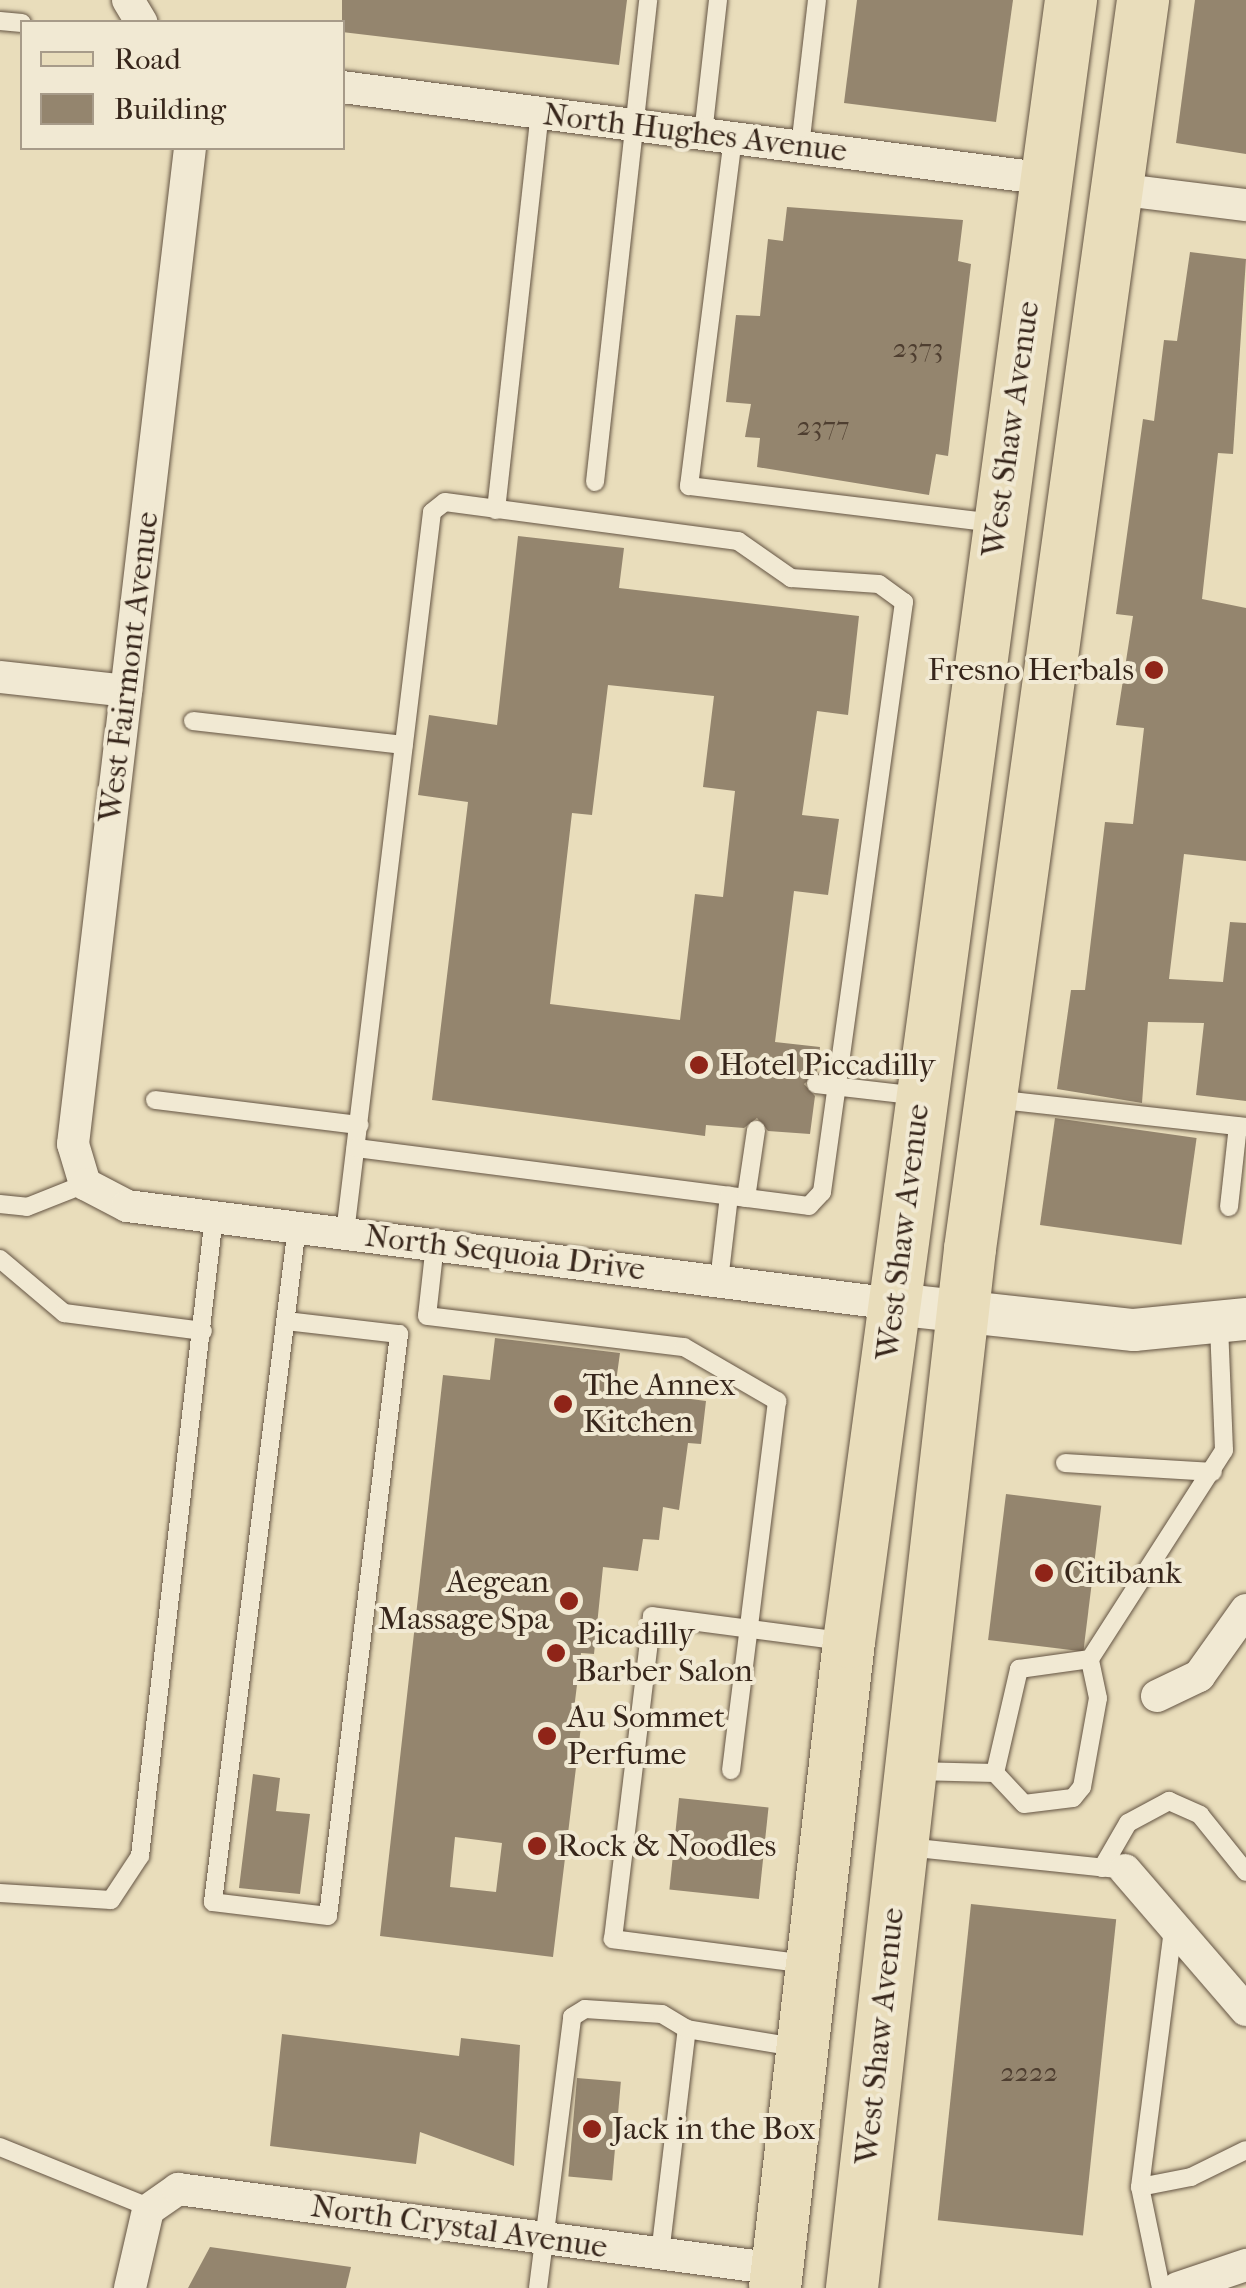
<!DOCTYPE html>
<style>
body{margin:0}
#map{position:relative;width:1246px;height:2288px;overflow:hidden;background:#e9ddbb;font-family:"IM FELL French Canon",serif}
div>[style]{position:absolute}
.building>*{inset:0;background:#94856e;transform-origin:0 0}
.roads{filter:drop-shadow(0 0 2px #645443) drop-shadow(0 0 2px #645443)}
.service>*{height:18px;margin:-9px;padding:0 9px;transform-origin:9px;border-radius:9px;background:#f1e9d3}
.minor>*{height:32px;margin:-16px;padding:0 16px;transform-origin:16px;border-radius:16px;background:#f1e9d3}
.tertiary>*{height:42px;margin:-21px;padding:0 21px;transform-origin:21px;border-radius:21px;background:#f1e9d3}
.primary>*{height:52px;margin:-26px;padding:0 26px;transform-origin:26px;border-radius:26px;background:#e9ddbb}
.dots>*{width:28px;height:28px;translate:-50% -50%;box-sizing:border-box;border:5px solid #f1e9d3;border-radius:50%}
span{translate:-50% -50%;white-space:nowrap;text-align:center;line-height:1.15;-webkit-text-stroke:8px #f1e9d3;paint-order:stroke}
.number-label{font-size:28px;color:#4e3e30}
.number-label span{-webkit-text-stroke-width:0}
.street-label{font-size:32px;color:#37261b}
.poi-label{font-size:32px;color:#37261b}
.right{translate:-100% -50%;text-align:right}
.left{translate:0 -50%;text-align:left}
.legend{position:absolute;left:20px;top:20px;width:325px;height:130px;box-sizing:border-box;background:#f1e9d3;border:2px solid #a79b89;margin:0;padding:12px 18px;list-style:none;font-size:30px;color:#37261b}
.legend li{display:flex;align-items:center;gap:20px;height:50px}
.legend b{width:50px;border:2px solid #a79b89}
</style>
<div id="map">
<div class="building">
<i style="clip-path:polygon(342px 0,627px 0,619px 65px,342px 32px)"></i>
<i style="clip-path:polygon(857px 0,1013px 0,996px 122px,844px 103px)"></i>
<i style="clip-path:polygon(1195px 0,1246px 0,1246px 154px,1176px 143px)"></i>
<i style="clip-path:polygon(787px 207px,963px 220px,958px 261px,971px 264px,948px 456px,936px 454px,929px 495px,757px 467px,760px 438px,745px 437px,751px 404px,726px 402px,736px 315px,760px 316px,768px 239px,783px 241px)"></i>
<i style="clip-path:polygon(1190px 252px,1246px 259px,1233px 454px,1218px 453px,1202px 599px,1246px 608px,1246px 861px,1184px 854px,1169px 979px,1223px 982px,1230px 922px,1246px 923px,1246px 1101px,1196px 1095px,1204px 1023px,1148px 1022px,1142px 1103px,1057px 1089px,1071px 990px,1085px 990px,1105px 822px,1133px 824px,1144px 728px,1116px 725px,1133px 616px,1116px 614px,1143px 419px,1154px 421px,1164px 340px,1177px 341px)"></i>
<i style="clip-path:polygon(evenodd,518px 536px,624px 548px,619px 588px,859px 616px,848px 715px,817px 711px,802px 815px,839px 819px,828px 895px,794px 891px,775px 1042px,820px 1047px,817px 1072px,804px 1084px,815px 1096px,810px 1134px,768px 1131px,757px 1118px,744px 1128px,706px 1125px,705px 1136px,432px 1100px,468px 802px,418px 795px,429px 715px,497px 725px,518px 536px,608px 685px,714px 696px,703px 787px,735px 791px,723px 897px,695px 894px,680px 1020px,550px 1004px,572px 813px,592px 815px,608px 685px)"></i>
<i style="left:1055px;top:1118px;width:143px;height:108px;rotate:8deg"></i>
<i style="clip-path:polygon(evenodd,495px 1338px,620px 1353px,615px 1389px,706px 1401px,701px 1444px,688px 1443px,679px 1510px,663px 1507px,659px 1540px,643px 1539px,638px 1571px,603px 1567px,594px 1654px,581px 1653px,574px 1709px,583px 1710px,553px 1957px,380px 1936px,443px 1375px,490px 1380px,495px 1338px,455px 1837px,502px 1843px,496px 1892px,450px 1887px,455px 1837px)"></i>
<i style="left:1006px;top:1494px;width:96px;height:147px;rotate:7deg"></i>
<i style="clip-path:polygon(253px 1774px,280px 1778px,276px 1811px,310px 1814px,300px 1894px,239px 1888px)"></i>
<i style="left:679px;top:1798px;width:90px;height:92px;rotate:6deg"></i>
<i style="left:971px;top:1904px;width:146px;height:318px;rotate:6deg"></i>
<i style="clip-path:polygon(282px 2034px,459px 2056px,461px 2038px,520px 2045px,514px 2166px,420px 2132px,416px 2164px,270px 2146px)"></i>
<i style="left:577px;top:2078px;width:44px;height:99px;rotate:5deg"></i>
<i style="clip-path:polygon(210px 2247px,351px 2267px,346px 2288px,188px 2288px)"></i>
</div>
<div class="roads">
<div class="service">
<i style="left:0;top:21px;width:22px;rotate:5deg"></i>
<i style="left:703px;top:134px;width:135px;rotate:-83.6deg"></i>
<i style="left:733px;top:138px;width:351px;rotate:97.2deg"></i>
<i style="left:689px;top:486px;width:309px;rotate:6.9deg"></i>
<i style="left:800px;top:147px;width:148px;rotate:-83.4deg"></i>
<i style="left:595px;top:482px;width:485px;rotate:-83.7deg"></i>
<i style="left:496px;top:510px;width:399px;rotate:-83.7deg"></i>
<i style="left:193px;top:721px;width:212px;rotate:6.5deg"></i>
<i style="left:816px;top:1084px;width:105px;rotate:6.6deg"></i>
<i style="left:993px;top:1099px;width:255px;rotate:6.3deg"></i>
<i style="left:155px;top:1100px;width:206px;rotate:7deg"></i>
<i style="left:746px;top:1198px;width:69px;rotate:-81.6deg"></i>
<i style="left:0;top:1204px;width:27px;rotate:6deg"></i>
<i style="left:27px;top:1207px;width:62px;rotate:-21.6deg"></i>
<i style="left:1229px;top:1207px;width:81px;rotate:-83.7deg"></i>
<i style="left:345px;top:1233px;width:726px;rotate:-83.12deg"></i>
<i style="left:432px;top:512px;width:16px;rotate:-38deg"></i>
<i style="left:445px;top:502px;width:296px;rotate:7.6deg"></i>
<i style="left:738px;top:541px;width:65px;rotate:34.9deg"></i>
<i style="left:791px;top:578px;width:88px;rotate:3.9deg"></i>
<i style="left:879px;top:584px;width:31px;rotate:36deg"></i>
<i style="left:904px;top:602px;width:596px;rotate:97.91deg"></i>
<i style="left:822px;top:1192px;width:19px;rotate:133deg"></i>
<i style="left:809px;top:1206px;width:457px;rotate:-172.7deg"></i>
<i style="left:435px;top:1244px;width:72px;rotate:96.3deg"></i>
<i style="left:427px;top:1316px;width:259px;rotate:6.9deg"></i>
<i style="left:684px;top:1347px;width:108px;rotate:30.1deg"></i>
<i style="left:777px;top:1401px;width:372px;rotate:97.1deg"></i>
<i style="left:0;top:1259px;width:84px;rotate:40.2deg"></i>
<i style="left:64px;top:1313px;width:140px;rotate:7.4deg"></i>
<i style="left:719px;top:1281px;width:86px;rotate:-83.3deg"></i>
<i style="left:286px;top:1321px;width:114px;rotate:6.6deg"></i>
<i style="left:399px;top:1334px;width:586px;rotate:96.96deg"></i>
<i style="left:328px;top:1916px;width:116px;rotate:-173.1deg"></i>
<i style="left:213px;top:1902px;width:680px;rotate:-82.91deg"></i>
<i style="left:1065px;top:1463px;width:148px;rotate:3.5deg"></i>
<i style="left:914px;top:1771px;width:81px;rotate:1.4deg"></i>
<i style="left:995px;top:1773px;width:107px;rotate:-77deg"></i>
<i style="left:1019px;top:1669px;width:72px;rotate:-8deg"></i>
<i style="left:995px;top:1773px;width:42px;rotate:46.9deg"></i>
<i style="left:1024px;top:1804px;width:49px;rotate:-7deg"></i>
<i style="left:1073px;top:1798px;width:14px;rotate:-51deg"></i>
<i style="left:1082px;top:1787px;width:90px;rotate:-79.8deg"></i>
<i style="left:1098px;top:1698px;width:40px;rotate:-102deg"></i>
<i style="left:1090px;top:1659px;width:248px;rotate:-57.3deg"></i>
<i style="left:1224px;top:1450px;width:126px;rotate:-92.3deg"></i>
<i style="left:907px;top:1847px;width:219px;rotate:6deg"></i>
<i style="left:1102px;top:1868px;width:52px;rotate:-60deg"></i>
<i style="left:1128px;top:1823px;width:47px;rotate:-28.2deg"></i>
<i style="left:1169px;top:1801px;width:34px;rotate:24deg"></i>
<i style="left:1200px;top:1815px;width:73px;rotate:51.1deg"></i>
<i style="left:0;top:1893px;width:111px;rotate:3.6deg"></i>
<i style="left:111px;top:1900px;width:53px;rotate:-56.6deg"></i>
<i style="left:140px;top:1856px;width:644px;rotate:-83.4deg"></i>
<i style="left:807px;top:1964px;width:196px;rotate:-172.7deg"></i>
<i style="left:613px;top:1939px;width:325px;rotate:-83.1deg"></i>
<i style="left:652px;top:1616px;width:193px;rotate:7.5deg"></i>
<i style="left:0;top:2147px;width:163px;rotate:22deg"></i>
<i style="left:1140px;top:2187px;width:52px;rotate:-11.1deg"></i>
<i style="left:1191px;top:2177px;width:61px;rotate:-26.1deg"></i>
<i style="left:660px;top:2254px;width:227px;rotate:-83.2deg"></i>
<i style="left:687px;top:2029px;width:115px;rotate:9.5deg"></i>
<i style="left:538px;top:2288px;width:273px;rotate:-82.8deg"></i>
<i style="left:572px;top:2017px;width:15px;rotate:-32deg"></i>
<i style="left:585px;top:2009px;width:77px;rotate:3.7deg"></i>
<i style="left:662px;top:2014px;width:29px;rotate:31deg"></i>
<i style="left:1161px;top:2288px;width:103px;rotate:-101.7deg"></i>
<i style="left:1140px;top:2187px;width:261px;rotate:-82.7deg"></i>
</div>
<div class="minor">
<i style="left:128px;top:0;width:26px;rotate:59deg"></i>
<i style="left:342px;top:87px;width:711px;rotate:7.43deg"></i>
<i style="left:190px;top:148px;width:1003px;rotate:96.7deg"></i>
<i style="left:73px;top:1144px;width:42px;rotate:73.3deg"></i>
<i style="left:85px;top:1184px;width:47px;rotate:27.6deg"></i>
<i style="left:127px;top:1206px;width:773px;rotate:7.28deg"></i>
<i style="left:1117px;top:189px;width:130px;rotate:7.1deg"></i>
<i style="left:0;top:677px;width:127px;rotate:6.3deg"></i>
<i style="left:1157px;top:1696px;width:47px;rotate:-25.5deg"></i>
<i style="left:1199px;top:1676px;width:81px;rotate:-54.5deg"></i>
<i style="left:1125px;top:1870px;width:185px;rotate:49.2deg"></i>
<i style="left:130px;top:2288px;width:80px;rotate:-77deg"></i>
<i style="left:148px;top:2210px;width:37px;rotate:-35deg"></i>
<i style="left:178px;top:2189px;width:604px;rotate:7.61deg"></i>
<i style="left:1178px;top:2288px;width:72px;rotate:-18.7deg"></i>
</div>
<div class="tertiary">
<i style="left:894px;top:1304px;width:241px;rotate:6.2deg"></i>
<i style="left:1134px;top:1330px;width:113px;rotate:-5.6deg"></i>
</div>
<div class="primary">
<i style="left:775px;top:2288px;width:650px;rotate:-83.47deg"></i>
<i style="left:849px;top:1642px;width:1657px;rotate:-82.3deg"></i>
<i style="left:852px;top:2288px;width:1046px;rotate:-83.52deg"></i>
<i style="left:970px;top:1249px;width:1261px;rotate:-82.11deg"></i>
</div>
</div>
<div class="dots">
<i style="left:1154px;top:670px;background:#8f2418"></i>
<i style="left:699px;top:1065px;background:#8f2418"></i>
<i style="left:563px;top:1404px;background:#8f2418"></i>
<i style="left:1044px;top:1573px;background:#8f2418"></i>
<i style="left:569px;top:1601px;background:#8f2418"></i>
<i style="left:556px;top:1653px;background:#8f2418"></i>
<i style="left:547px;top:1736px;background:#8f2418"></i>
<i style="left:537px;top:1846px;background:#8f2418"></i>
<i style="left:592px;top:2129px;background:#8f2418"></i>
</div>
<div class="number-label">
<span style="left:918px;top:348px">2373</span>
<span style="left:823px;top:426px">2377</span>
<span style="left:1029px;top:2072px">2222</span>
</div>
<div class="street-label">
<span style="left:695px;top:133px;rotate:7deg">North Hughes Avenue</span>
<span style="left:1011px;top:429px;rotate:-82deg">West Shaw Avenue</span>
<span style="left:129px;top:667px;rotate:-83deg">West Fairmont Avenue</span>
<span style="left:903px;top:1232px;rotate:-83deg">West Shaw Avenue</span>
<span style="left:505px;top:1253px;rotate:7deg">North Sequoia Drive</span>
<span style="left:880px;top:2036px;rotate:-84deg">West Shaw Avenue</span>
<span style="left:459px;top:2227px;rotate:8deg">North Crystal Avenue</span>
</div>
<div class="poi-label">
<span class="right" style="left:1134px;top:670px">Fresno Herbals</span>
<span class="left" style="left:719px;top:1065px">Hotel Piccadilly</span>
<span class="left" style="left:583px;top:1404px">The Annex<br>Kitchen</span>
<span class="left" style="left:1064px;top:1573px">Citibank</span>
<span class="right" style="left:549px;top:1601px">Aegean<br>Massage Spa</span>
<span class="left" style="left:576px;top:1653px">Picadilly<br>Barber Salon</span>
<span class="left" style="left:567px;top:1736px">Au Sommet<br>Perfume</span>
<span class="left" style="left:557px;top:1846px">Rock &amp; Noodles</span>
<span class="left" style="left:612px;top:2129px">Jack in the Box</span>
</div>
<ul class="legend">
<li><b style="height:12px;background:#e9ddbb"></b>Road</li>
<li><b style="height:28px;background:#94856e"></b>Building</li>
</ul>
</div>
